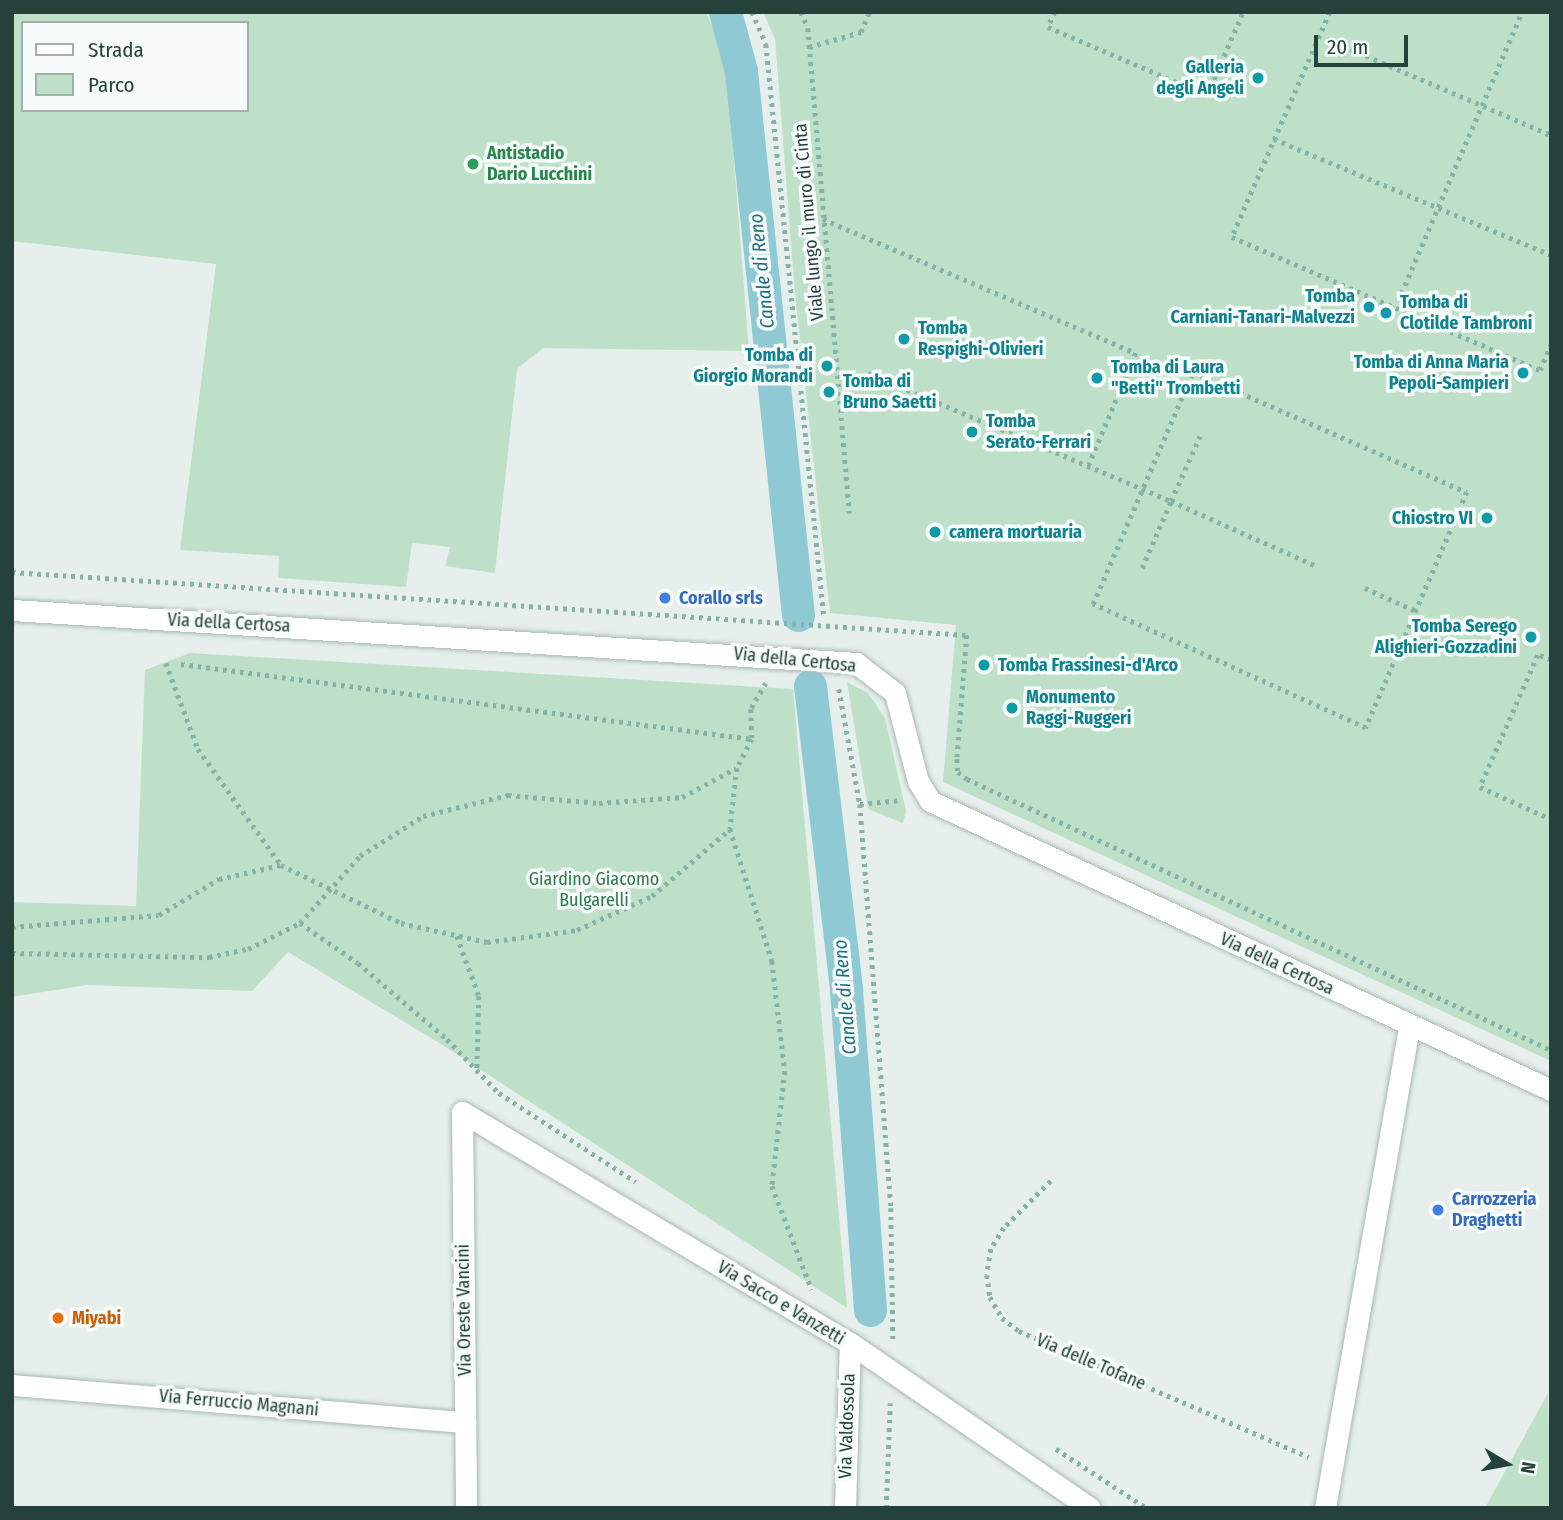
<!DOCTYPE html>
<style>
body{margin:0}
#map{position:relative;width:1563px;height:1520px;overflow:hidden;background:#e6efeb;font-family:"Fira Sans Condensed",sans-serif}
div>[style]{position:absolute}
.green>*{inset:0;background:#bfe0c8}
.canal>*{height:33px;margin:-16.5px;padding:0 16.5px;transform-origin:16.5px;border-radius:16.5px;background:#8ec9d4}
.path>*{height:4.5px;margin-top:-2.25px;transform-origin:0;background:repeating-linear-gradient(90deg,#86b3a5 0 3.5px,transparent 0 8.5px)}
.roads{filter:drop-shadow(0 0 2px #a8b8b2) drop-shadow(0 0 2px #a8b8b2)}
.minor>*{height:21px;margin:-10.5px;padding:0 10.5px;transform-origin:10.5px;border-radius:10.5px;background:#fff}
.dots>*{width:19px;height:19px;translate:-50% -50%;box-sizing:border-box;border:4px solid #f7fbf9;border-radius:50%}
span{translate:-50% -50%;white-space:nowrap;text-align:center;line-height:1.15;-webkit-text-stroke:7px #f7fbf9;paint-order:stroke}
.culture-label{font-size:18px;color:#0d838f;font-weight:700}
.right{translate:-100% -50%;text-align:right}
.left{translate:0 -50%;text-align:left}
.leisure-label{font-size:18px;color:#27864d;font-weight:700}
.street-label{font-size:18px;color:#24423a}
.shop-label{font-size:18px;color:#366cbe;font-weight:700}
.park-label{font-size:18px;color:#2d7a4b}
.food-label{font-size:18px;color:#c56008;font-weight:700}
.water-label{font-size:19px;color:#1c6f80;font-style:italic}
.frame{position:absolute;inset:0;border:14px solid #24423a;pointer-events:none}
.legend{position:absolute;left:21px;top:21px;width:228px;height:91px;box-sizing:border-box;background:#f7fbf9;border:2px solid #a3b1ad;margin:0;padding:9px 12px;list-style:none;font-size:21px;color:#24423a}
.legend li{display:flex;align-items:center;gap:14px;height:35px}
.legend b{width:35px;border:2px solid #a3b1ad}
.north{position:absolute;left:1472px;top:1429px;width:70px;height:70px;-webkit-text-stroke:5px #f7fbf9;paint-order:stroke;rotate:100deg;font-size:19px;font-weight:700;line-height:28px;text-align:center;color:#24423a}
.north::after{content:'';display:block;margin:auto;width:24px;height:32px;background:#24423a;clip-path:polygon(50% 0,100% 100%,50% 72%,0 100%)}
.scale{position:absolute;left:1314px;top:35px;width:94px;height:32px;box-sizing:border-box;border:4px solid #24423a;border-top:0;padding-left:9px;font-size:21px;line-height:24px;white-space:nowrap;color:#24423a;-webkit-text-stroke:5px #f7fbf9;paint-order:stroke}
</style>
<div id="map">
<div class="green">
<i style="clip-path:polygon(evenodd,12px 12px,706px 12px,726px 60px,749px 351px,543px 348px,517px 369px,495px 573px,445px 566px,450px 547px,412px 543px,406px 587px,278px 578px,279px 556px,180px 550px,216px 264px,12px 241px,12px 12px,23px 23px,247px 23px,247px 110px,23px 110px,23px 23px)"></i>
<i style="clip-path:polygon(763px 12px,1551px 12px,1551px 1061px,943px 782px,956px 625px,830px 613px,795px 293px,775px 39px)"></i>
<i style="clip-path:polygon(190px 653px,793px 689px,847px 1308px,441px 1044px,288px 952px,252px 991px,87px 985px,12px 997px,12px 902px,136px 906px,145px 670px)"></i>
<i style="clip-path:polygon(847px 682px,868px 693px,885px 718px,906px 811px,903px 823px,868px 809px)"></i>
<i style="clip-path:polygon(1548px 1393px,1551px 1508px,1485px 1508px)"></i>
</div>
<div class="canal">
<i style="left:725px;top:12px;width:61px;rotate:74.8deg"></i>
<i style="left:741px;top:71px;width:547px;rotate:84.02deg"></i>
<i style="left:810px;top:686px;width:306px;rotate:83.2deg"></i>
<i style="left:846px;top:990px;width:321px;rotate:85.7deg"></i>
</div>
<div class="path">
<i style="left:752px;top:12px;width:35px;rotate:66deg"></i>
<i style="left:766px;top:44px;width:576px;rotate:84.22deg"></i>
<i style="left:801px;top:12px;width:17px;rotate:66deg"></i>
<i style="left:808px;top:28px;width:487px;rotate:85.1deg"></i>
<i style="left:1055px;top:12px;width:17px;rotate:115deg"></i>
<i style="left:1048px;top:27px;width:173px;rotate:23.2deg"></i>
<i style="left:1207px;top:95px;width:90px;rotate:-66.6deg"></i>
<i style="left:1330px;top:12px;width:245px;rotate:113.5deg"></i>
<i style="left:1232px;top:237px;width:335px;rotate:23.4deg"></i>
<i style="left:1540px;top:370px;width:28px;rotate:-67deg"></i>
<i style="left:1327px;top:39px;width:244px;rotate:23.2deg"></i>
<i style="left:809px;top:47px;width:54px;rotate:-16.1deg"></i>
<i style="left:861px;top:32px;width:22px;rotate:-68deg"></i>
<i style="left:1274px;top:139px;width:300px;rotate:22.7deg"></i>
<i style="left:823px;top:219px;width:340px;rotate:23.2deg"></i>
<i style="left:1136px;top:353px;width:121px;rotate:112.8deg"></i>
<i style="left:1398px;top:301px;width:314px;rotate:-66.8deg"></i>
<i style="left:1193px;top:372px;width:299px;rotate:23.7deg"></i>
<i style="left:1467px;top:492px;width:257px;rotate:113.2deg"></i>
<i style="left:1366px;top:728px;width:300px;rotate:-155.6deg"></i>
<i style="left:1093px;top:604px;width:253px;rotate:-66.7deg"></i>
<i style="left:868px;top:373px;width:329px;rotate:22.9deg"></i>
<i style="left:1171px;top:501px;width:71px;rotate:-66deg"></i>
<i style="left:1142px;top:568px;width:73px;rotate:-66.6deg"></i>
<i style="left:1171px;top:501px;width:157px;rotate:24.1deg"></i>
<i style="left:12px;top:572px;width:957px;rotate:3.77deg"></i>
<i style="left:967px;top:635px;width:124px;rotate:94.6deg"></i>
<i style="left:957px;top:759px;width:13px;rotate:86deg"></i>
<i style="left:958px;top:772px;width:11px;rotate:38deg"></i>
<i style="left:967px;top:779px;width:644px;rotate:24.89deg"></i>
<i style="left:1365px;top:588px;width:56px;rotate:24.3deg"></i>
<i style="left:1551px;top:660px;width:14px;rotate:-159deg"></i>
<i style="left:1538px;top:655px;width:144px;rotate:113.7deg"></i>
<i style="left:1480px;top:787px;width:78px;rotate:24.3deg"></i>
<i style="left:166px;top:663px;width:92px;rotate:69.6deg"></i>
<i style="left:198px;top:749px;width:143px;rotate:54.4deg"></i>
<i style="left:281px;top:865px;width:133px;rotate:25.8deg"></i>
<i style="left:401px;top:923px;width:88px;rotate:12.5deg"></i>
<i style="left:487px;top:942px;width:91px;rotate:-7.6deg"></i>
<i style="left:577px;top:930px;width:82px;rotate:-24.4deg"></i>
<i style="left:652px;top:896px;width:103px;rotate:-40.7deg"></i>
<i style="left:181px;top:664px;width:576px;rotate:7.48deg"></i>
<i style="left:766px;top:683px;width:30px;rotate:120deg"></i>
<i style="left:751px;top:709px;width:30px;rotate:88deg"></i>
<i style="left:752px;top:739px;width:33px;rotate:117deg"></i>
<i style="left:737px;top:768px;width:61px;rotate:96.5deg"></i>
<i style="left:730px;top:829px;width:139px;rotate:72.3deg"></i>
<i style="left:772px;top:961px;width:111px;rotate:83.3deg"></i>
<i style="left:785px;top:1071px;width:116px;rotate:96.4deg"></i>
<i style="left:772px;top:1186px;width:111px;rotate:69deg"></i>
<i style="left:839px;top:689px;width:117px;rotate:79.7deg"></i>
<i style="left:860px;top:804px;width:405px;rotate:85.6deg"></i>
<i style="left:891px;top:1208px;width:134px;rotate:89.1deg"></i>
<i style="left:860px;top:804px;width:41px;rotate:-5.6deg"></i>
<i style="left:300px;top:923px;width:70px;rotate:34.6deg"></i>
<i style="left:358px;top:963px;width:117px;rotate:40.5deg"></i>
<i style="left:447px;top:1039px;width:75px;rotate:46.1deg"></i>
<i style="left:499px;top:1093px;width:163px;rotate:33deg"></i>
<i style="left:12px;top:927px;width:147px;rotate:-4.7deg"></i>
<i style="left:159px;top:915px;width:70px;rotate:-31deg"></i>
<i style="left:219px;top:879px;width:64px;rotate:-12.7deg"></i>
<i style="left:457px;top:936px;width:64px;rotate:69.9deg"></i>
<i style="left:479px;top:996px;width:77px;rotate:91.5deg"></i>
<i style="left:12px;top:953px;width:197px;rotate:1.2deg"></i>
<i style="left:209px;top:957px;width:40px;rotate:-12deg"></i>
<i style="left:248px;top:949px;width:58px;rotate:-26.6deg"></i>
<i style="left:300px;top:923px;width:90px;rotate:-48.2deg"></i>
<i style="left:360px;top:856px;width:75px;rotate:-32.4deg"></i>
<i style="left:423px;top:816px;width:88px;rotate:-13.9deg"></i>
<i style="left:508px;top:795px;width:91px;rotate:5deg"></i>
<i style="left:599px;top:803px;width:83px;rotate:-4.1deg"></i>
<i style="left:682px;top:797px;width:61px;rotate:-28.2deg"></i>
<i style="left:1051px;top:1181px;width:66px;rotate:135deg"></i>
<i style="left:1004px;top:1228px;width:25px;rotate:122deg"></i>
<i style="left:991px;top:1249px;width:26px;rotate:99deg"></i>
<i style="left:987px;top:1275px;width:22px;rotate:82deg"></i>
<i style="left:990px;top:1297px;width:24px;rotate:60deg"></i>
<i style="left:1002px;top:1318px;width:21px;rotate:37deg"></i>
<i style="left:1019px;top:1331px;width:316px;rotate:23.5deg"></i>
<i style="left:1056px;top:1449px;width:108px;rotate:33deg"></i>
<i style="left:886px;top:1508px;width:105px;rotate:-87.8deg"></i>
</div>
<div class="roads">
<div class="minor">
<i style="left:12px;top:610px;width:846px;rotate:3.59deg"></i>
<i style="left:856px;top:663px;width:49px;rotate:37.6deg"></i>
<i style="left:895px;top:693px;width:91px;rotate:75.4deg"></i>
<i style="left:918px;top:781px;width:23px;rotate:59deg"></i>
<i style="left:930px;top:801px;width:685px;rotate:24.96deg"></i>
<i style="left:462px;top:1112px;width:452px;rotate:30.8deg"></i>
<i style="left:850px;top:1343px;width:291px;rotate:34.5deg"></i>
<i style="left:462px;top:1112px;width:396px;rotate:89.4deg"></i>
<i style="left:12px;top:1385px;width:455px;rotate:4.7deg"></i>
<i style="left:845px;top:1508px;width:165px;rotate:-88.3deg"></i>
<i style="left:1325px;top:1508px;width:490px;rotate:-80.1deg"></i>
</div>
</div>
<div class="dots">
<i style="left:1258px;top:78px;background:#0f9aa8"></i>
<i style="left:473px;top:164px;background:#2e9e5b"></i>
<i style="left:1369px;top:307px;background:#0f9aa8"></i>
<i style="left:1386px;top:313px;background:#0f9aa8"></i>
<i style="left:904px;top:339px;background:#0f9aa8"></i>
<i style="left:827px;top:366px;background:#0f9aa8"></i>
<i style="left:1523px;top:373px;background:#0f9aa8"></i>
<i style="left:1097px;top:378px;background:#0f9aa8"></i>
<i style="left:829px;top:392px;background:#0f9aa8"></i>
<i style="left:972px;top:432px;background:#0f9aa8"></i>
<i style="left:1487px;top:518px;background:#0f9aa8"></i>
<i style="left:935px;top:532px;background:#0f9aa8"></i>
<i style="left:665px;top:598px;background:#3f7fe0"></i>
<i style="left:1531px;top:637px;background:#0f9aa8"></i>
<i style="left:984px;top:665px;background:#0f9aa8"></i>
<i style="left:1012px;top:708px;background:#0f9aa8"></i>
<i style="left:1438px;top:1210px;background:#3f7fe0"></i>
<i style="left:58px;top:1318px;background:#e8710a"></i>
</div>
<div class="culture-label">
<span class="right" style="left:1244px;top:78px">Galleria<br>degli Angeli</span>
<span class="right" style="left:1355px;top:307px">Tomba<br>Carniani-Tanari-Malvezzi</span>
<span class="left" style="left:1400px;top:313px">Tomba di<br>Clotilde Tambroni</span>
<span class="left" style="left:918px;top:339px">Tomba<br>Respighi-Olivieri</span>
<span class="right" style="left:813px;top:366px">Tomba di<br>Giorgio Morandi</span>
<span class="right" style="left:1509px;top:373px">Tomba di Anna Maria<br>Pepoli-Sampieri</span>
<span class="left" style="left:1111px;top:378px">Tomba di Laura<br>"Betti" Trombetti</span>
<span class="left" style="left:843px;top:392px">Tomba di<br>Bruno Saetti</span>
<span class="left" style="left:986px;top:432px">Tomba<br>Serato-Ferrari</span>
<span class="right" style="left:1473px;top:518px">Chiostro VI</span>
<span class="left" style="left:949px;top:532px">camera mortuaria</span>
<span class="right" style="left:1517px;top:637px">Tomba Serego<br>Alighieri-Gozzadini</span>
<span class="left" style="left:998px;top:665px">Tomba Frassinesi-d'Arco</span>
<span class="left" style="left:1026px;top:708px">Monumento<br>Raggi-Ruggeri</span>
</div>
<div class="leisure-label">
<span class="left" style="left:487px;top:164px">Antistadio<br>Dario Lucchini</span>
</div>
<div class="street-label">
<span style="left:809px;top:222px;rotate:-95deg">Viale lungo il muro di Cinta</span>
<span style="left:229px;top:623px;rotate:3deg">Via della Certosa</span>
<span style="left:795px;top:660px;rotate:6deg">Via della Certosa</span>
<span style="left:1277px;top:964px;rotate:25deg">Via della Certosa</span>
<span style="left:781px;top:1303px;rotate:31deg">Via Sacco e Vanzetti</span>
<span style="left:464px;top:1310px;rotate:-91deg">Via Oreste Vancini</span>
<span style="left:1091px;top:1362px;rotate:23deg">Via delle Tofane</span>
<span style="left:239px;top:1403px;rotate:5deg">Via Ferruccio Magnani</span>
<span style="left:847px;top:1426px;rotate:-88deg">Via Valdossola</span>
</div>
<div class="shop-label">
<span class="left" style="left:679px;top:598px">Corallo srls</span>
<span class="left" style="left:1452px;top:1210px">Carrozzeria<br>Draghetti</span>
</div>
<div class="park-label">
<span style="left:594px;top:890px">Giardino Giacomo<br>Bulgarelli</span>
</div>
<div class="food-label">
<span class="left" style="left:72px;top:1318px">Miyabi</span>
</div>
<div class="water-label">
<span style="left:762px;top:271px;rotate:-96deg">Canale di Reno</span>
<span style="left:845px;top:997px;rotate:-95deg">Canale di Reno</span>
</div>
<div class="frame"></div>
<ul class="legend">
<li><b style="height:9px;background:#fff"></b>Strada</li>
<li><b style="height:19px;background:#bfe0c8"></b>Parco</li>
</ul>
<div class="north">N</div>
<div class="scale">20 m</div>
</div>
